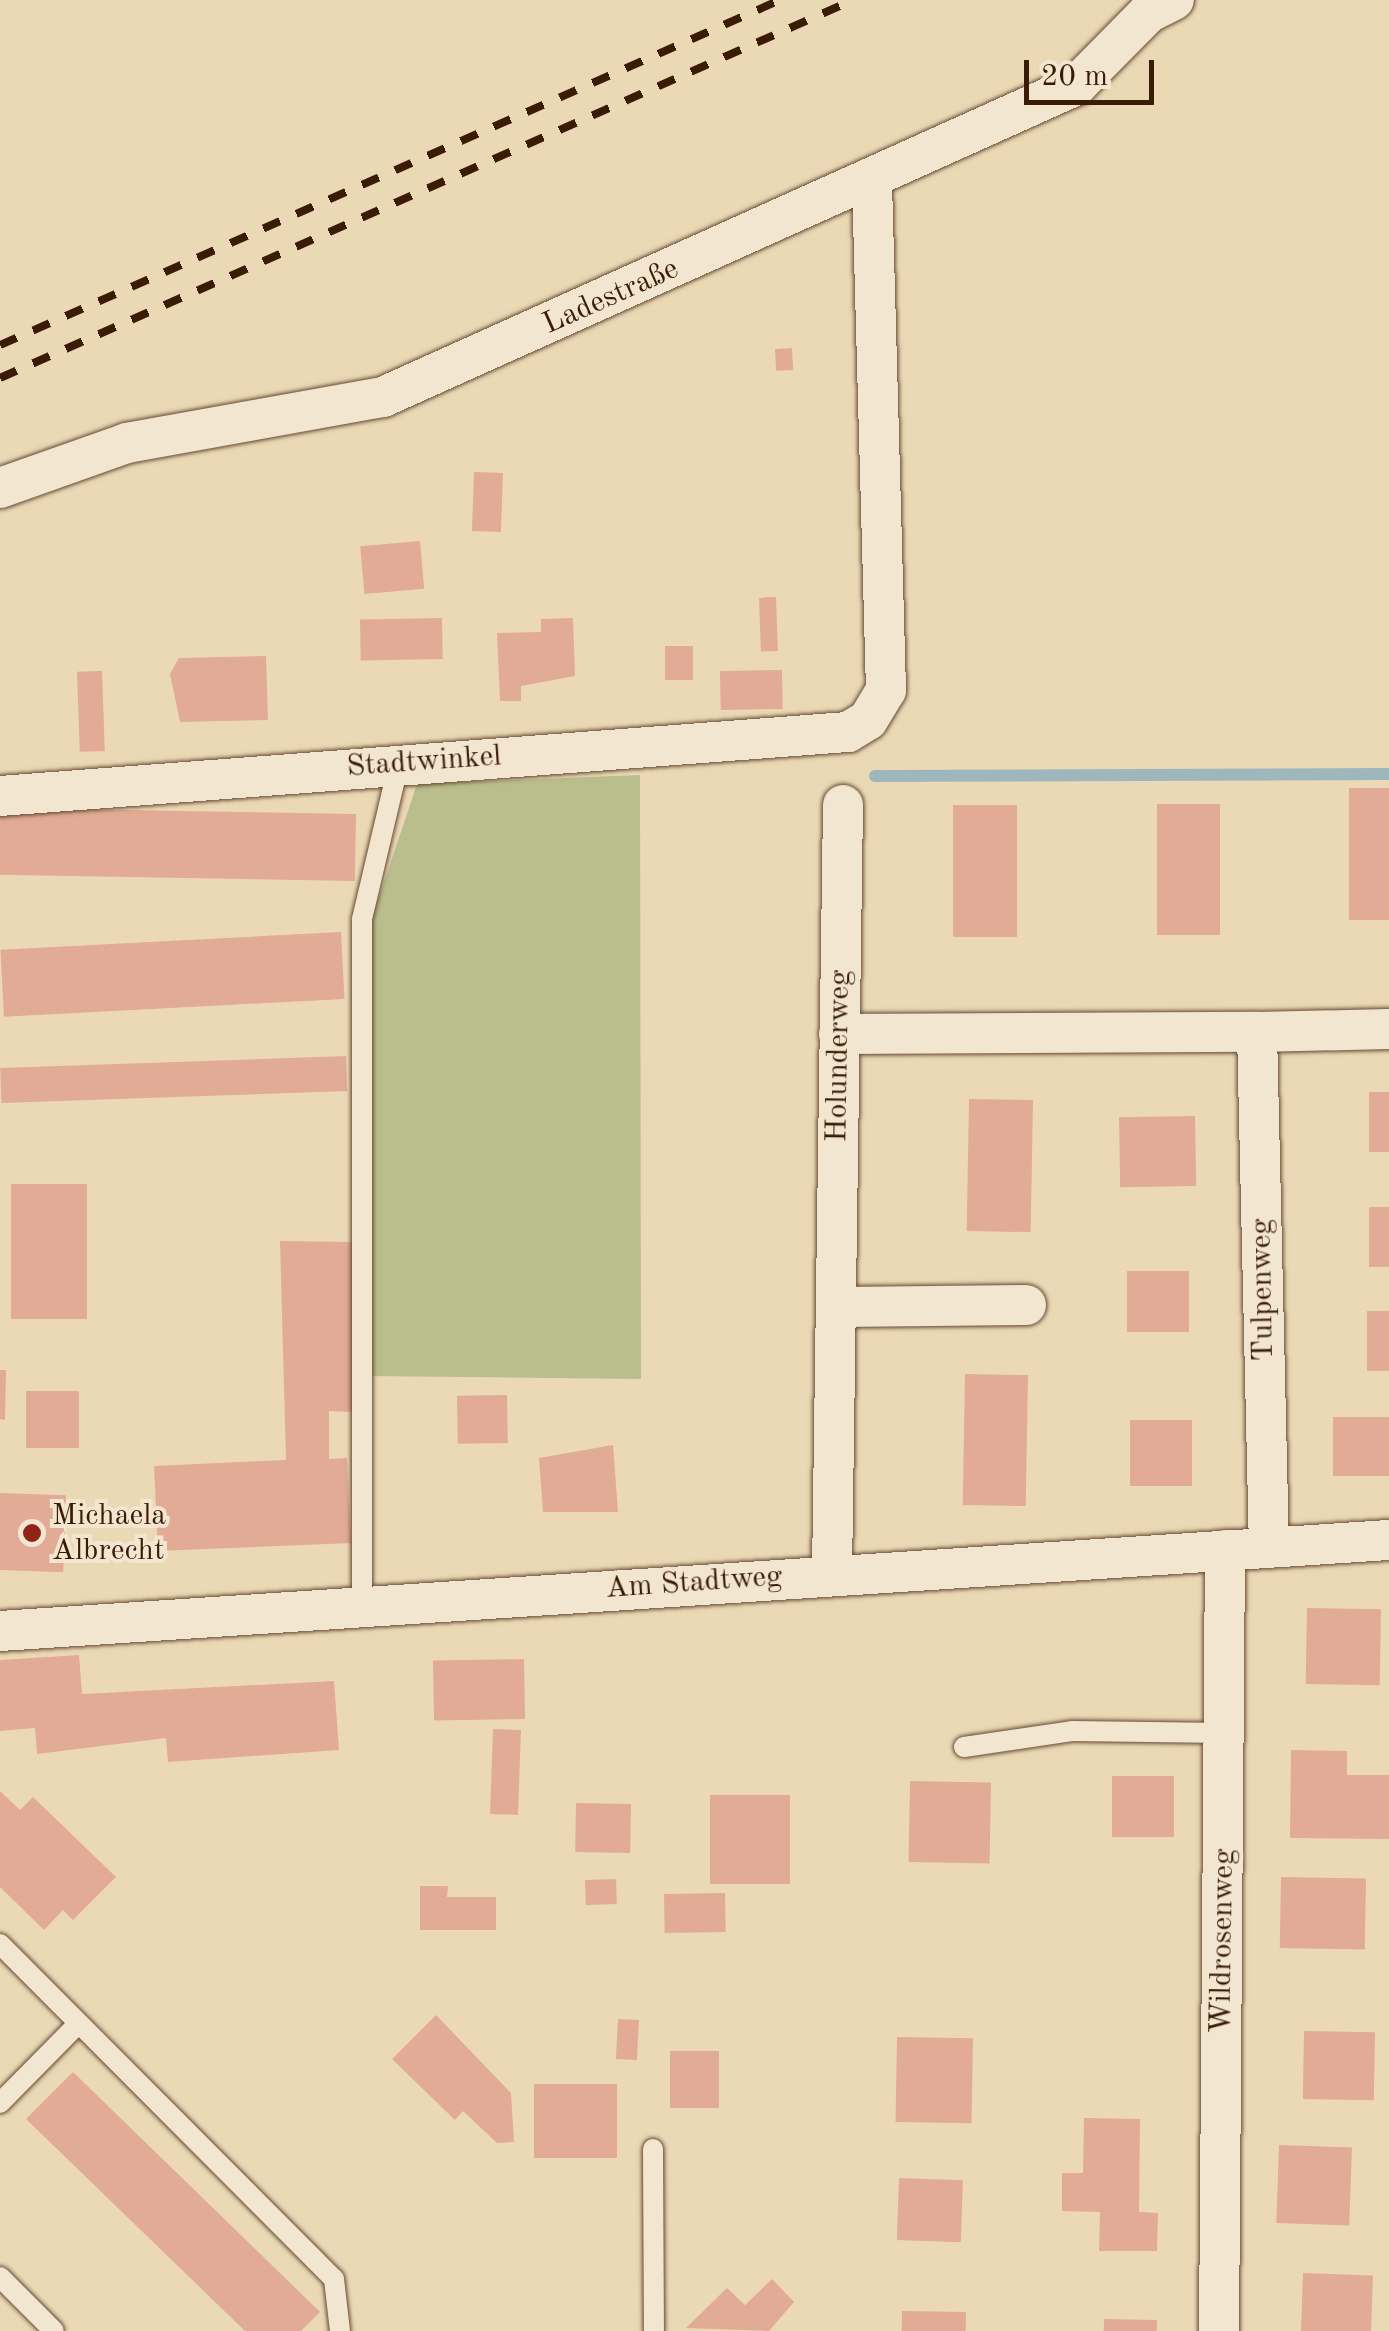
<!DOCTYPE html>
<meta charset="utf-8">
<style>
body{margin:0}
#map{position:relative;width:1389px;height:2331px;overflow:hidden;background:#ebd9b6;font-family:"Old Standard TT",serif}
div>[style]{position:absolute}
.green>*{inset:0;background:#babe8c}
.stream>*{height:12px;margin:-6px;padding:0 6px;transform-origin:6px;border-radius:6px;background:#9eb7ba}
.building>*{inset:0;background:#e2ab95;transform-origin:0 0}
.roads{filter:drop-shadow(0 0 2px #664a32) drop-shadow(0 0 2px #664a32)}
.service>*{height:20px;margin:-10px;padding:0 10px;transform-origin:10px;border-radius:10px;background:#f2e6d0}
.minor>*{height:40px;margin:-20px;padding:0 20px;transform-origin:20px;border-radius:20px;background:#f2e6d0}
.rail>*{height:8px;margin-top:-4px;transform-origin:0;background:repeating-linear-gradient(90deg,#3a1b06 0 18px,transparent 0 36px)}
.dots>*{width:28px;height:28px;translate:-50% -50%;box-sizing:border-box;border:5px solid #f2e6d0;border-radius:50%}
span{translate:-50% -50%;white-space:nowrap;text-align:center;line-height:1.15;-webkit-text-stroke:8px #f2e6d0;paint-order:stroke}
.street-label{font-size:30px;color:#3a1b06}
.poi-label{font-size:30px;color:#3a1b06}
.left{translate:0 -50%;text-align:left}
.scale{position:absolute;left:1024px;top:60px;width:130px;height:45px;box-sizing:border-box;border:5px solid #3a1b06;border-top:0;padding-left:12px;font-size:30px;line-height:35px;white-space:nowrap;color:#3a1b06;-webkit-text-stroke:8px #f2e6d0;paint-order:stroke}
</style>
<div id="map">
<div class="green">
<i style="clip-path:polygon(640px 775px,641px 1379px,366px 1376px,369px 927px,417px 784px)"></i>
</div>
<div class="stream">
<i style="left:875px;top:776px;width:514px;rotate:-0.22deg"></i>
</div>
<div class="building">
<i style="left:792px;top:348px;width:22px;height:17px;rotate:87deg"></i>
<i style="left:474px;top:472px;width:29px;height:59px;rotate:2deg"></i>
<i style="left:420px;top:541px;width:48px;height:60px;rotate:85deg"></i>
<i style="left:776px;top:597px;width:54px;height:17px;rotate:88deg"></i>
<i style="left:442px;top:618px;width:41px;height:82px;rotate:89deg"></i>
<i style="clip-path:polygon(573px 618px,575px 676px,521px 686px,521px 701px,500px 701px,497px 633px,541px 632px,541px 619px)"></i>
<i style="left:665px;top:646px;width:28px;height:34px"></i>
<i style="clip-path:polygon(266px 656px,268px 720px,180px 722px,170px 674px,179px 658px)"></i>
<i style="left:782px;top:670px;width:39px;height:62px;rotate:89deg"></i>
<i style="left:102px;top:671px;width:80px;height:25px;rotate:88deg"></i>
<i style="left:1389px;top:788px;width:132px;height:40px;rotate:90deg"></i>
<i style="left:1157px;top:804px;width:63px;height:131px"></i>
<i style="left:953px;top:805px;width:64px;height:132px"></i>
<i style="left:356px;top:814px;width:67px;height:356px;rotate:91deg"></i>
<i style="left:341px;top:932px;width:67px;height:341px;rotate:87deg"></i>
<i style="left:346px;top:1056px;width:35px;height:346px;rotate:88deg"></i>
<i style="left:1369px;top:1092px;width:20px;height:60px"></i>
<i style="left:969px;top:1099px;width:64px;height:132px;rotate:1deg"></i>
<i style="left:1195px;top:1116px;width:70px;height:76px;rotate:89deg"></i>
<i style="left:11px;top:1184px;width:76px;height:135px"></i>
<i style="left:1369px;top:1207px;width:20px;height:60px"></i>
<i style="clip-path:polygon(280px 1241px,355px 1242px,353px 1412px,329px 1411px,329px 1459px,347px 1458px,351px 1543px,158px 1551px,154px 1466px,286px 1460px)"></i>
<i style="left:1127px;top:1271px;width:62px;height:61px"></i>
<i style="left:1389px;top:1311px;width:60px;height:22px;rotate:90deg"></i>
<i style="clip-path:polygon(0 1370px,6px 1370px,5px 1420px,0 1419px)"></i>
<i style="left:965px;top:1374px;width:63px;height:131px;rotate:1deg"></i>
<i style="left:26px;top:1391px;width:53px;height:57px"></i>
<i style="left:507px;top:1395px;width:48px;height:50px;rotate:89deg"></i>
<i style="left:1389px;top:1417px;width:59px;height:56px;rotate:90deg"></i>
<i style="left:1130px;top:1420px;width:62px;height:66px"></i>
<i style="clip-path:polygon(613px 1445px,618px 1512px,543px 1512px,539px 1458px)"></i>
<i style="left:0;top:1493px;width:66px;height:77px;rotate:2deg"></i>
<i style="left:1307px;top:1608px;width:74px;height:76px;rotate:1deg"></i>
<i style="clip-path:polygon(79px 1655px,82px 1694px,334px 1681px,339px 1750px,168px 1762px,166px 1738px,37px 1754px,35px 1728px,0 1731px,0 1660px)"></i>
<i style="left:524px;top:1659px;width:60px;height:91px;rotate:89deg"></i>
<i style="left:493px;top:1729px;width:28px;height:85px;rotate:2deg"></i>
<i style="clip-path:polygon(1291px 1750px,1347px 1751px,1347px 1775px,1389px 1775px,1389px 1839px,1290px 1838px)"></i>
<i style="left:1112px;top:1776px;width:62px;height:61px"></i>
<i style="left:910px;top:1781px;width:81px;height:81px;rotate:1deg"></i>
<i style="clip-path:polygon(0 1791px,20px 1810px,33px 1797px,116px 1877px,73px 1920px,63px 1910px,44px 1930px,0 1887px)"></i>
<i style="left:710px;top:1795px;width:80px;height:89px"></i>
<i style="left:576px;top:1803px;width:55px;height:49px;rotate:1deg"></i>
<i style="left:1281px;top:1877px;width:85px;height:71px;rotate:1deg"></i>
<i style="left:616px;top:1879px;width:25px;height:31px;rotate:88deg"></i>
<i style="clip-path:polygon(420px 1886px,448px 1886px,447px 1897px,496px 1897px,496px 1930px,420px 1930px)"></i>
<i style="left:725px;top:1893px;width:39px;height:61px;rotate:89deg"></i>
<i style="clip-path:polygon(436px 2015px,511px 2093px,514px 2142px,497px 2143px,463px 2111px,455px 2120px,392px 2059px)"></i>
<i style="left:618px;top:2019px;width:21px;height:40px;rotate:3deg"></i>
<i style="left:1304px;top:2031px;width:71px;height:68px;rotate:1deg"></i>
<i style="left:897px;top:2037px;width:76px;height:85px;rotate:1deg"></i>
<i style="left:670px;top:2051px;width:49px;height:57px"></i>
<i style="clip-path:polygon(73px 2072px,320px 2312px,301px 2331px,245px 2331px,26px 2119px)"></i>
<i style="left:534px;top:2084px;width:83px;height:74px"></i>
<i style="clip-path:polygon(1084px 2118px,1140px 2119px,1139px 2212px,1158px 2213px,1157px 2251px,1099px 2251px,1100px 2212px,1062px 2211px,1062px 2173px,1083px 2173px)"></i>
<i style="left:1279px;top:2145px;width:73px;height:78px;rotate:2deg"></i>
<i style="left:899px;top:2178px;width:64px;height:62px;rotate:2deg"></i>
<i style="left:1303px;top:2273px;width:70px;height:58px;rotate:2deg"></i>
<i style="clip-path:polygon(772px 2279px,794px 2302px,769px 2331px,686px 2328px,727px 2288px,745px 2305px)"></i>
<i style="left:902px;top:2311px;width:64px;height:20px;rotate:1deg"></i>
<i style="left:1104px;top:2319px;width:53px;height:12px;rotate:1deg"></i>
</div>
<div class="roads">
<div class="service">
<i style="left:362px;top:1607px;width:688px;rotate:-90deg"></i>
<i style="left:362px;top:919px;width:161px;rotate:-76.7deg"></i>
<i style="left:964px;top:1747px;width:109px;rotate:-8.4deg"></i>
<i style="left:1072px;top:1731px;width:154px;rotate:0.7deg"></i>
<i style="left:0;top:1944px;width:473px;rotate:45.1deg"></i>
<i style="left:334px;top:2279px;width:52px;rotate:83.4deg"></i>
<i style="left:0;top:2103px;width:112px;rotate:-45.4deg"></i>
<i style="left:653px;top:2149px;width:182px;rotate:89.7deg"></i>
<i style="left:0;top:2277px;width:76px;rotate:45deg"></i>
</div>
<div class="minor">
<i style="left:0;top:488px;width:135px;rotate:-19.5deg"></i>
<i style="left:127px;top:443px;width:260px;rotate:-10.2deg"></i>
<i style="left:383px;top:397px;width:761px;rotate:-24.21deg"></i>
<i style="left:1077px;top:85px;width:101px;rotate:-45.4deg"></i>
<i style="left:1148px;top:13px;width:29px;rotate:-27deg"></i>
<i style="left:0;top:796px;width:850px;rotate:-4.32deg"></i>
<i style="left:848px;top:732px;width:23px;rotate:-31deg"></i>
<i style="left:868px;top:720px;width:35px;rotate:-59deg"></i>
<i style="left:886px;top:690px;width:508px;rotate:-91.58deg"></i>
<i style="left:1257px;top:1032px;width:132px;rotate:-1.3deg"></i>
<i style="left:839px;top:1034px;width:418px;rotate:-0.3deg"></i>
<i style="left:1257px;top:1032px;width:516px;rotate:88.67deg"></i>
<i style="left:837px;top:1307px;width:189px;rotate:-0.6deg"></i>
<i style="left:832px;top:1574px;width:769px;rotate:-89.18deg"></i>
<i style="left:0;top:1631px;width:1392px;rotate:-3.75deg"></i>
<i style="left:1219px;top:2331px;width:781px;rotate:-89.56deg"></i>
</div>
</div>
<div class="rail">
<i style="left:0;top:345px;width:853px;rotate:-23.86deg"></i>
<i style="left:0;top:378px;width:933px;rotate:-23.9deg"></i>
</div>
<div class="dots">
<i style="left:32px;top:1533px;background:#8f2418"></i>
</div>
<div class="street-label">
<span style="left:611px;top:297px;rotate:-24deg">Ladestraße</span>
<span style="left:424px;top:762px;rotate:-4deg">Stadtwinkel</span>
<span style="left:839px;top:1056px;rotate:-89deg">Holunderweg</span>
<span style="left:1263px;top:1290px;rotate:-91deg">Tulpenweg</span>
<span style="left:694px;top:1583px;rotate:-4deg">Am Stadtweg</span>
<span style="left:1223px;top:1941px;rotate:-89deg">Wildrosenweg</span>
</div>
<div class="poi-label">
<span class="left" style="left:52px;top:1533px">Michaela<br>Albrecht</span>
</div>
<div class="scale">20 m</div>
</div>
